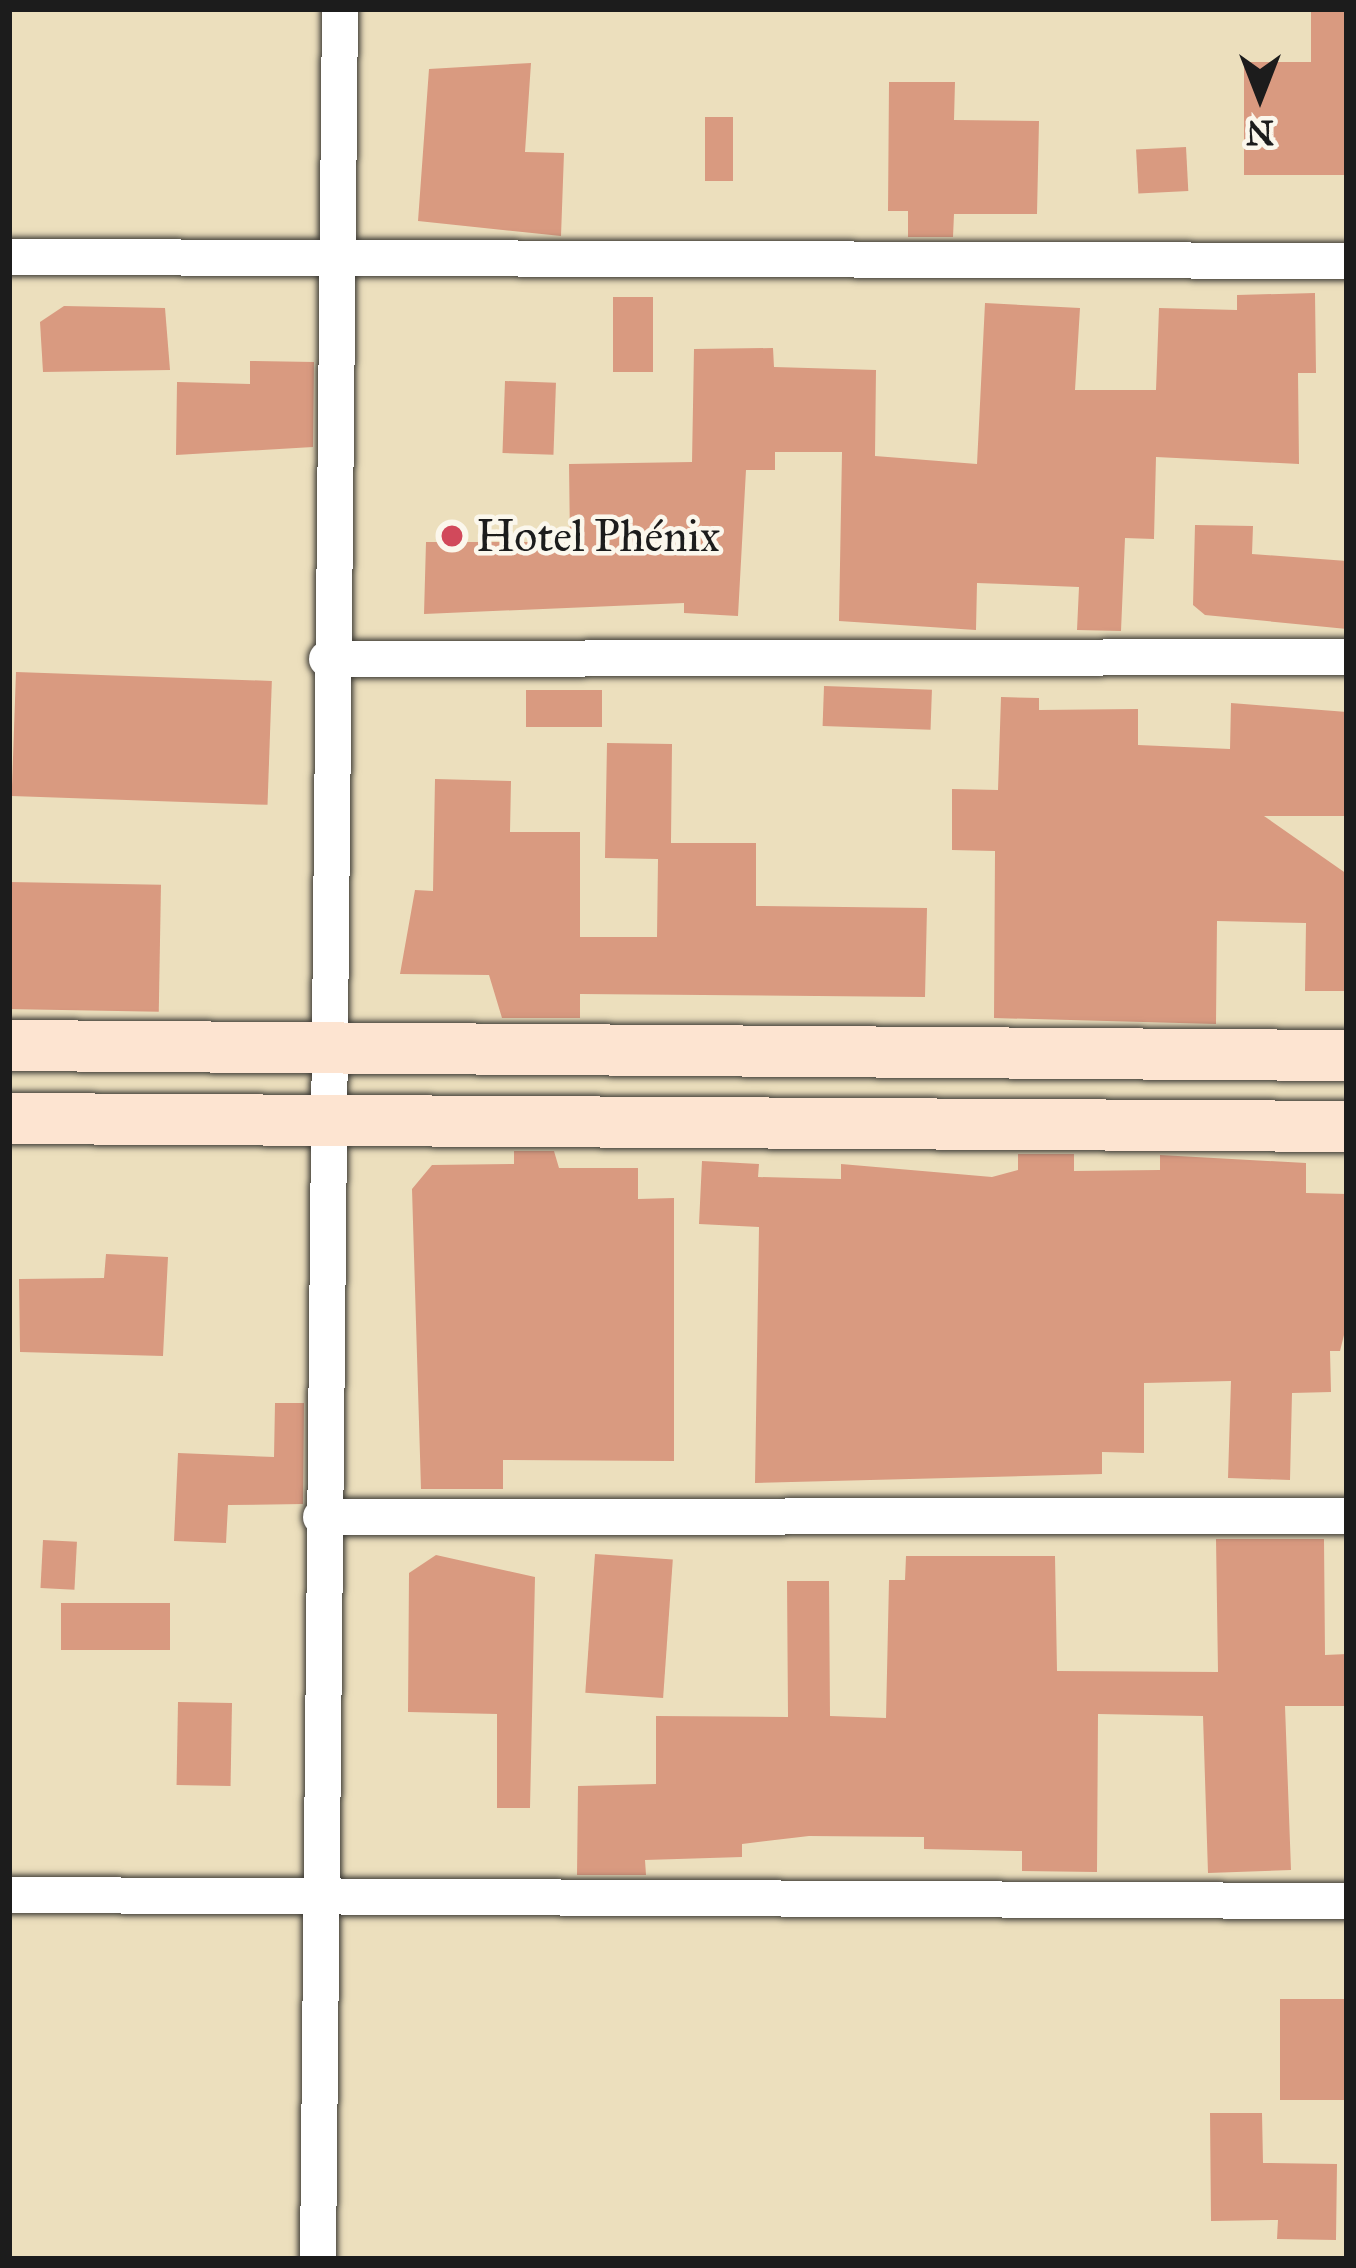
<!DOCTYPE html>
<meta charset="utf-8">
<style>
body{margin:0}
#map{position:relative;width:1356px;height:2268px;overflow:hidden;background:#ecdfbd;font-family:"IM FELL Great Primer",serif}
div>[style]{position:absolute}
.building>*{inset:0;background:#d99a80;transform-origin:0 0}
.roads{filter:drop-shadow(0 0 3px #3b3934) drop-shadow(0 0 3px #3b3934)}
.street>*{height:36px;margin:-18px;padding:0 18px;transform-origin:18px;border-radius:18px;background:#fff}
.secondary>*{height:51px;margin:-25.5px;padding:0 25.5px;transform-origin:25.5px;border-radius:25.5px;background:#fde4d1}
.dots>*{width:33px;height:33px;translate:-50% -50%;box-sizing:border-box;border:6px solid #fbf7ec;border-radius:50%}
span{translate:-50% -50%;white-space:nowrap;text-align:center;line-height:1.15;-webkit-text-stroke:9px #fbf7ec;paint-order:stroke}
.poi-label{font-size:45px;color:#1c1c1c}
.left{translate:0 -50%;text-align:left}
.frame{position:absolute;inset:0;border:12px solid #1c1c1c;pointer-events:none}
.north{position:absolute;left:1200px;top:36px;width:120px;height:120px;-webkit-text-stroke:9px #fbf7ec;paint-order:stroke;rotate:180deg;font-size:33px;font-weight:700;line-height:48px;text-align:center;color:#1c1c1c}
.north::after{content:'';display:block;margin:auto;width:42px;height:54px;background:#1c1c1c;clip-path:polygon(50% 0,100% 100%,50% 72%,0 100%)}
</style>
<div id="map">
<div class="building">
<i style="clip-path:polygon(1311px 9px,1347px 9px,1347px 175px,1244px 175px,1244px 62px,1311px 62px)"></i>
<i style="clip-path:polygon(531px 63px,525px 152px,564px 153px,561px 236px,418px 221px,429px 69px)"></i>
<i style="clip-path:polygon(889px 82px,955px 82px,954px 120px,1039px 121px,1037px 214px,954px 214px,953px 237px,908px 237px,908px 211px,888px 211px)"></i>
<i style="left:705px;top:117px;width:28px;height:64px"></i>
<i style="left:1186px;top:147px;width:44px;height:50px;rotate:87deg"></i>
<i style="clip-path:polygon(1315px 293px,1316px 373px,1298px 373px,1299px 464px,1156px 457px,1154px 539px,1125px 538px,1121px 631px,1077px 630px,1079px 587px,977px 583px,976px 630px,839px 621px,842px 452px,775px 452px,775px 470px,746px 470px,738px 616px,684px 613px,684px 603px,424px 614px,426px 542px,570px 542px,569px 464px,692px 462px,694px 349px,773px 348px,774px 367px,876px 370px,875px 456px,977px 464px,985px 303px,1080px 308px,1075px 390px,1156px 390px,1159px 308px,1237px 310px,1237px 295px)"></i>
<i style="left:613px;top:297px;width:40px;height:75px"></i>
<i style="clip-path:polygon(64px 306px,165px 308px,170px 370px,43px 372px,40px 322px)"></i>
<i style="clip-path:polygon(250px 361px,314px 362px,313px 447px,176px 455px,177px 382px,250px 384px)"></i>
<i style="left:505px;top:381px;width:51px;height:72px;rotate:2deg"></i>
<i style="clip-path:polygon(1195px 525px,1253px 526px,1252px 554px,1347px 561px,1347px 629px,1205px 615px,1193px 605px)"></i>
<i style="left:16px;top:672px;width:256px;height:124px;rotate:2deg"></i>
<i style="left:824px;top:686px;width:108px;height:40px;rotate:2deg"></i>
<i style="left:526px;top:690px;width:76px;height:37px"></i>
<i style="clip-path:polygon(1001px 697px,1039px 698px,1039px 710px,1138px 709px,1138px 745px,1230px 749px,1231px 703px,1347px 712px,1347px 816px,1264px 816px,1347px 874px,1347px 991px,1305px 991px,1306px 923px,1217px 921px,1216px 1024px,994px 1018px,995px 851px,952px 850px,952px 789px,998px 790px)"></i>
<i style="clip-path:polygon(607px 743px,672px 744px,671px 843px,756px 843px,756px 906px,927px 908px,925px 997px,580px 994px,580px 1018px,502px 1018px,489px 975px,400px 974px,415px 890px,433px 891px,435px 779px,511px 781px,510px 832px,580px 832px,580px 937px,657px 937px,658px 859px,605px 858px)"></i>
<i style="left:9px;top:882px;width:152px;height:127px;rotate:1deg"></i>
<i style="clip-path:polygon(514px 1151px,554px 1151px,559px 1168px,638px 1168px,638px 1199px,674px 1198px,674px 1461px,503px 1460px,503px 1489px,421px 1489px,412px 1189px,432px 1165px,514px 1164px)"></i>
<i style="clip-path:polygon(1018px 1154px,1074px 1154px,1074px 1171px,1160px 1170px,1160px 1155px,1306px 1163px,1306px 1193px,1347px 1194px,1347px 1323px,1340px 1351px,1330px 1351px,1331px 1392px,1292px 1393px,1290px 1480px,1228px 1478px,1231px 1381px,1144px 1383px,1144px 1453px,1102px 1452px,1102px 1474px,755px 1483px,759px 1227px,699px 1224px,702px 1161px,759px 1164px,758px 1177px,841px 1179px,841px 1164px,992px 1177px,1018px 1170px)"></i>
<i style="clip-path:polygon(106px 1254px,168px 1257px,163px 1356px,20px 1352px,19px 1279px,104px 1278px)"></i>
<i style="clip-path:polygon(275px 1403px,304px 1403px,303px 1504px,228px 1505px,226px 1543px,174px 1541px,178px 1453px,274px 1457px)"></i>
<i style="clip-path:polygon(1216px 1539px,1324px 1539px,1325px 1655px,1347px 1654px,1347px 1706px,1285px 1706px,1291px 1870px,1208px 1873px,1203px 1716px,1098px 1714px,1097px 1872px,1022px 1871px,1022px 1851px,924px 1849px,924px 1837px,809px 1836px,742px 1844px,742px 1857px,645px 1860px,646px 1875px,577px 1875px,578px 1786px,656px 1784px,656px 1716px,788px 1717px,787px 1581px,829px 1581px,830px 1716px,886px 1718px,889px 1580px,905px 1580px,906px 1556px,1055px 1556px,1057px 1671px,1218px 1672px)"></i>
<i style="left:43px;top:1540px;width:34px;height:48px;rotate:3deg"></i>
<i style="left:595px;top:1554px;width:78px;height:139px;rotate:4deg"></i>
<i style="clip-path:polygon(436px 1555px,535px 1577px,530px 1808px,497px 1808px,497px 1714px,408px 1712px,409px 1573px)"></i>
<i style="left:61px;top:1603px;width:109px;height:47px"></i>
<i style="left:178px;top:1702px;width:54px;height:83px;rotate:1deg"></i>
<i style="left:1347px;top:1999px;width:101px;height:67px;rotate:90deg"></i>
<i style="clip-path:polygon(1210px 2113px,1262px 2113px,1263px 2163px,1337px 2164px,1336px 2240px,1277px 2239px,1278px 2220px,1211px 2221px)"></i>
</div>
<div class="roads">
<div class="street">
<i style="left:9px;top:257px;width:1338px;rotate:0.17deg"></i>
<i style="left:327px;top:659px;width:1020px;rotate:-0.11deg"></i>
<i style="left:321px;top:1517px;width:1026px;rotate:-0.06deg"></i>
<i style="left:9px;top:1895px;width:1338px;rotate:0.26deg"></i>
<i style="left:318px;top:2259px;width:2250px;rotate:-89.44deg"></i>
</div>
<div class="secondary">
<i style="left:9px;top:1045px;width:1338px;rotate:0.43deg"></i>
<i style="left:9px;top:1118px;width:1338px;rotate:0.34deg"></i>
</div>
</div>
<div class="dots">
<i style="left:452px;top:536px;background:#d1495b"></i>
</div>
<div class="poi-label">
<span class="left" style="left:476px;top:536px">Hotel Phénix</span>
</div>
<div class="frame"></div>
<div class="north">N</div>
</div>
